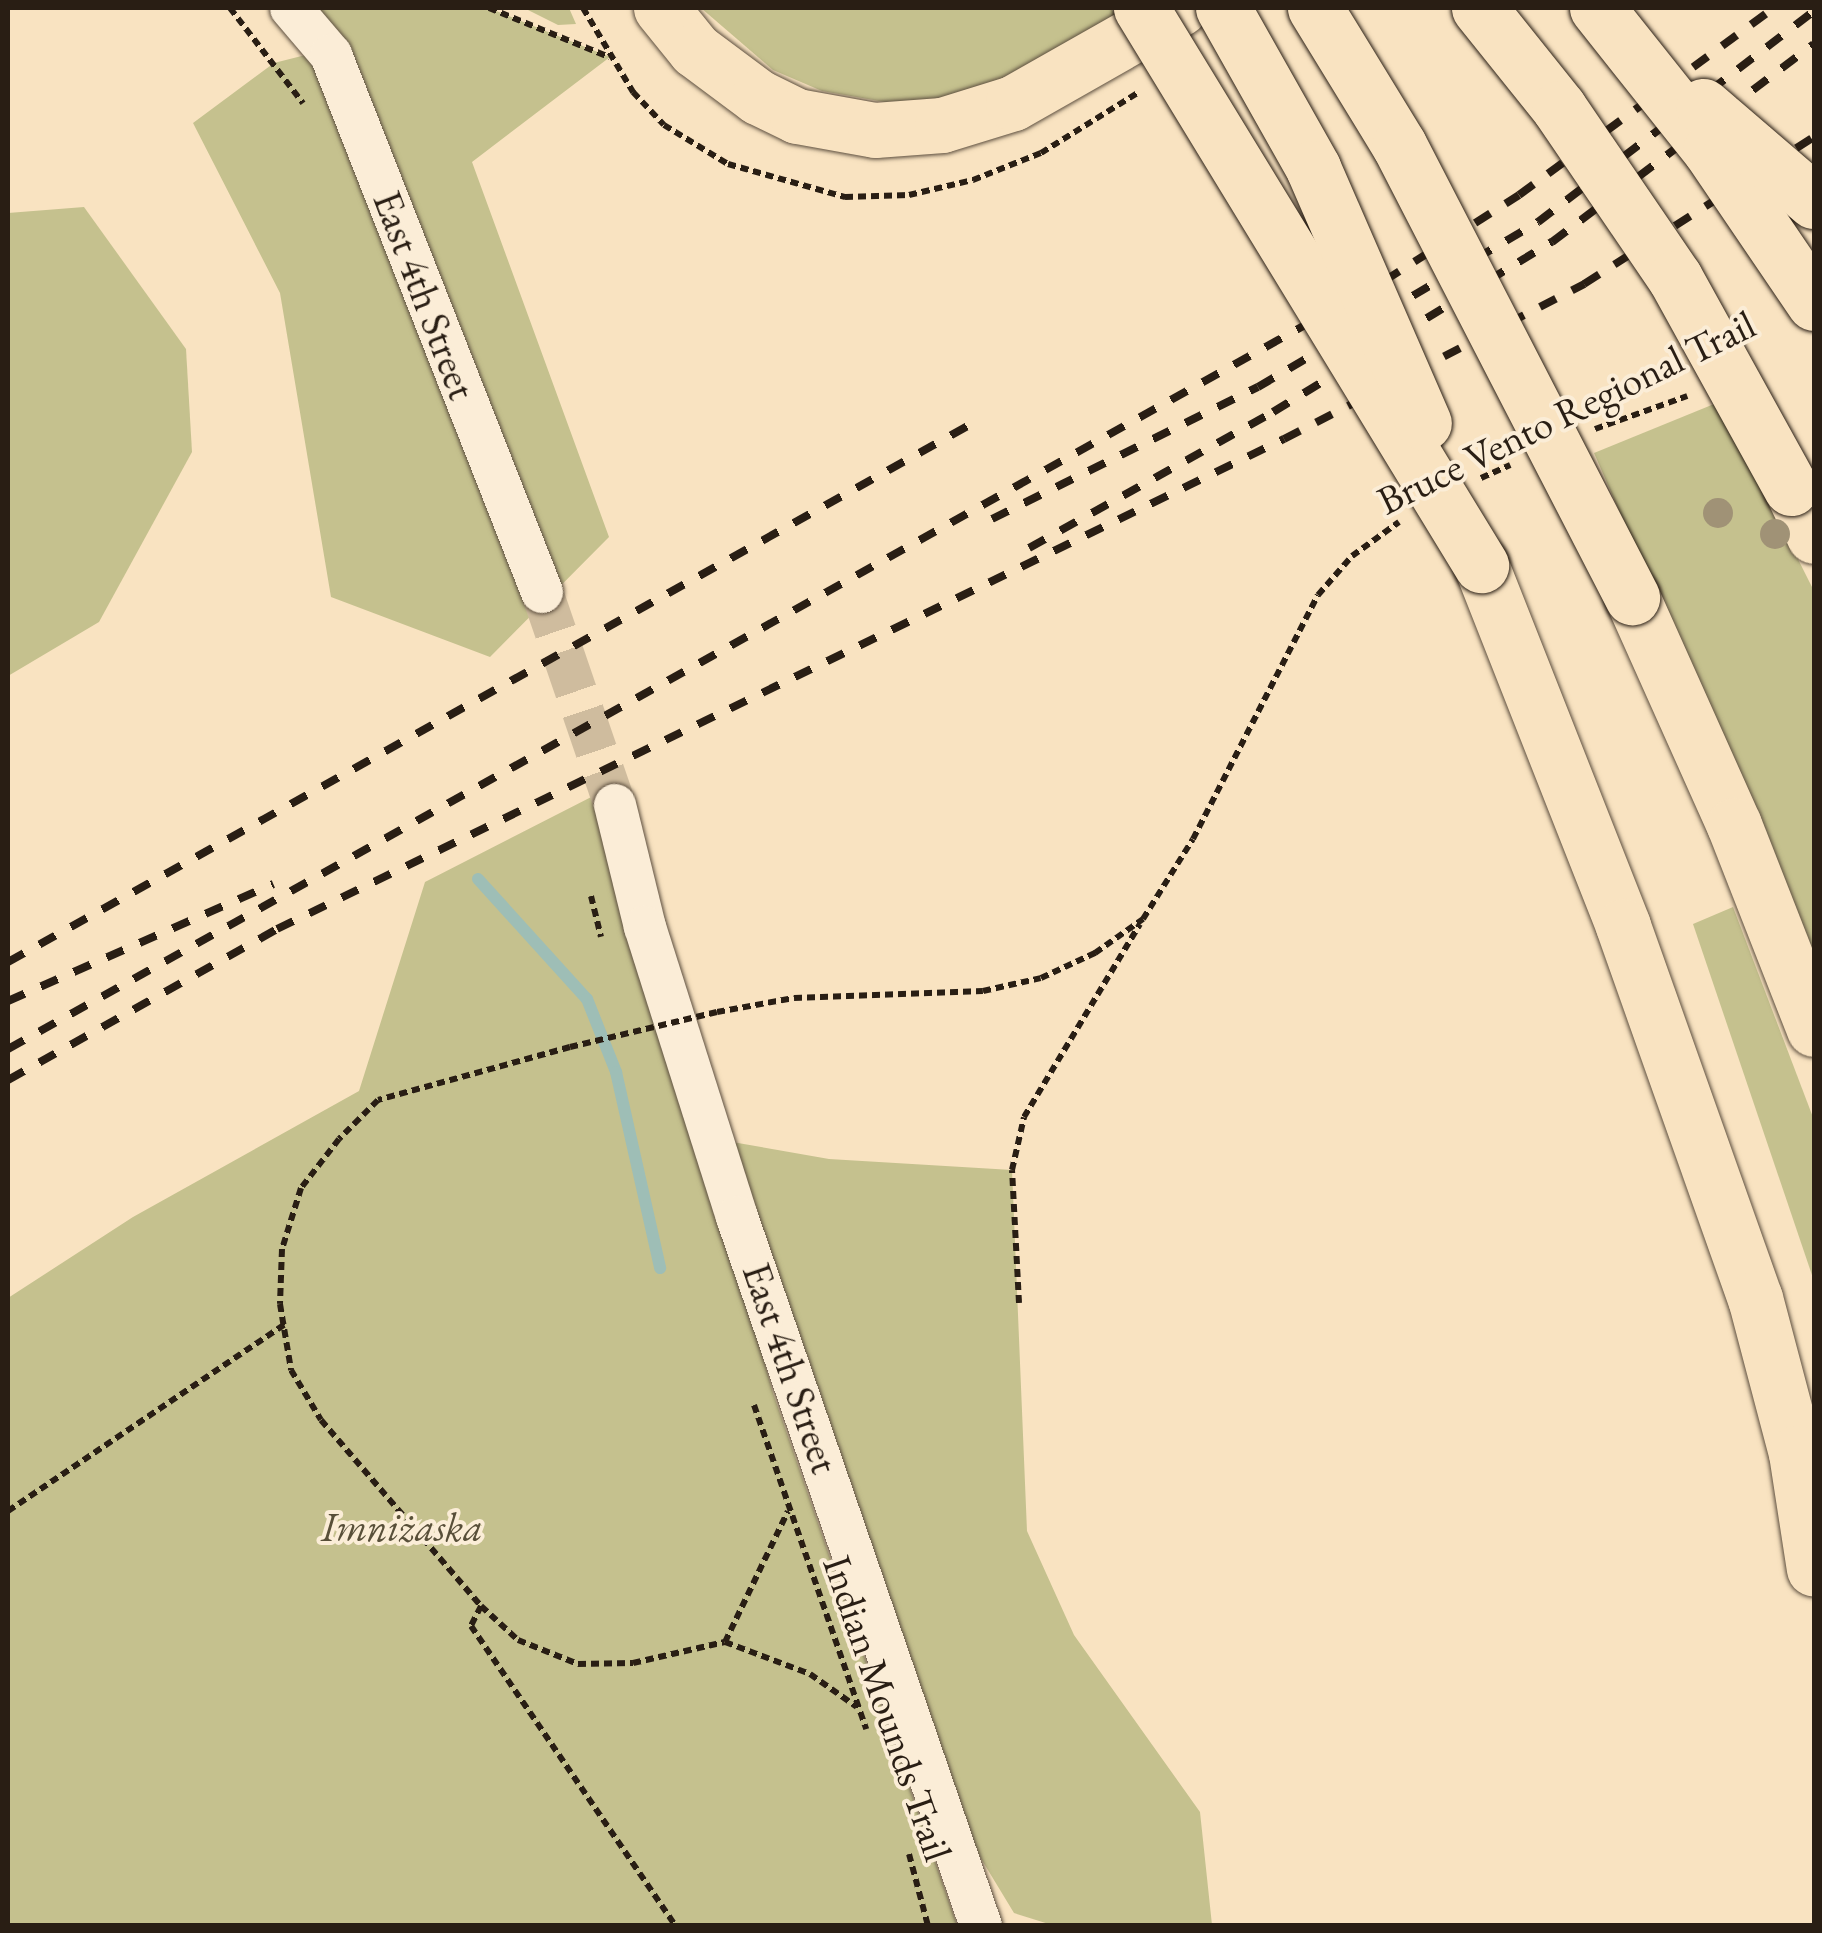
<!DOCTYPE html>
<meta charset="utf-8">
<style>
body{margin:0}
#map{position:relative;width:1822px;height:1933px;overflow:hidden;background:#f9e3c1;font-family:"EB Garamond",serif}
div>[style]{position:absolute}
.green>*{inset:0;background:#c5c18e}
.stream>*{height:12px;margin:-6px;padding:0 6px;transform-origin:6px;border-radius:6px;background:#9ebeb6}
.minor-tunnel>*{height:42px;margin-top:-21px;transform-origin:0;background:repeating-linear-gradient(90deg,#cfbc9e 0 42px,transparent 0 63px)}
.path>*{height:6px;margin-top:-3px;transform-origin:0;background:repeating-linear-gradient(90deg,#291e14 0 8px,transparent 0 13px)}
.roads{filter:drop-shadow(0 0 2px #5d4f3f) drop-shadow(0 0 2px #5d4f3f)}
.minor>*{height:42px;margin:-21px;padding:0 21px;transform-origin:21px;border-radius:21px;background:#fbedd7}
.motorway>*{height:55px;margin:-27.5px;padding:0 27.5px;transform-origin:27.5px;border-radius:27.5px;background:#f9e3c1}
.rail>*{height:8px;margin-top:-4px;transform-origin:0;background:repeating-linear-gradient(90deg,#291e14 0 18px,transparent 0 36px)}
.path-bridge>*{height:6px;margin-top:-3px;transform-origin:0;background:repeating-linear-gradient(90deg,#291e14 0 8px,transparent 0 13px)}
.bridges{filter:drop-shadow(0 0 2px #291e14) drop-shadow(0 0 2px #291e14)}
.motorway-bridge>*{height:55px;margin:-27.5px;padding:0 27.5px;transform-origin:27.5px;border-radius:27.5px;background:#f9e3c1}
.trees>*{width:30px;height:30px;margin:-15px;border-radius:50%;background:#a09276}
span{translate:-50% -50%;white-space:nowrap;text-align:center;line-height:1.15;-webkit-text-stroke:8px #fbedd7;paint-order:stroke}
.street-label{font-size:40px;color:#291e14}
.park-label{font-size:40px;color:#584f39;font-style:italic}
.frame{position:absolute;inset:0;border:10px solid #291e14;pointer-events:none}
</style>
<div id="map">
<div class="green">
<i style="clip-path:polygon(312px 8px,489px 8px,610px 57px,472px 162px,609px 537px,490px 657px,331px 597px,280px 293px,193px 123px,274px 63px,345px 45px)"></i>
<i style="clip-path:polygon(524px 8px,569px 8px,576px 24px,558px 25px)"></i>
<i style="clip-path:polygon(701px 8px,1111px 8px,1115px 15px,1006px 78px,938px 99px,885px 102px,822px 91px,773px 70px)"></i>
<i style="clip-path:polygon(84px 207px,186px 349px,192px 452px,99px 622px,8px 676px,8px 213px)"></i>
<i style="clip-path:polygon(1719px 402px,1814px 591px,1814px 957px,1594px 453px)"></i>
<i style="clip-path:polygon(603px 791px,773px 1393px,957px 1925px,8px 1925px,8px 1298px,133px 1217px,359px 1091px,425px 882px)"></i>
<i style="clip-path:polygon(1733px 907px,1814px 1120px,1814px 1281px,1693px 924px)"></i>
<i style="clip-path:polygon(715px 1139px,829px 1159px,1012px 1170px,1027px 1531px,1074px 1635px,1200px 1812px,1212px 1925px,1052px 1925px,1014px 1913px,940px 1791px)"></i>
</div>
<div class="stream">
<i style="left:478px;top:879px;width:162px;rotate:47.8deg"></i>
<i style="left:587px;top:999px;width:79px;rotate:68.3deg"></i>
<i style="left:616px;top:1072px;width:201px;rotate:77.3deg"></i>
</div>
<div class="minor-tunnel">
<i style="left:542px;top:592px;width:225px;rotate:71.1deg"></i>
</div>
<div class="path">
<i style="left:230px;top:8px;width:120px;rotate:52.5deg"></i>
<i style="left:489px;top:8px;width:130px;rotate:22.2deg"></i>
<i style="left:583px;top:8px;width:98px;rotate:59.2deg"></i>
<i style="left:633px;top:92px;width:45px;rotate:46.8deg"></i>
<i style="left:664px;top:125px;width:75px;rotate:31.4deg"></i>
<i style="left:728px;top:164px;width:122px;rotate:15.8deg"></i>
<i style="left:845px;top:197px;width:64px;rotate:-1.8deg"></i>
<i style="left:909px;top:195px;width:66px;rotate:-13.2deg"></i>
<i style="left:973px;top:180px;width:73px;rotate:-21.7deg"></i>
<i style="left:1041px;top:153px;width:115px;rotate:-31.9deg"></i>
<i style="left:1595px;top:429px;width:98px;rotate:-19.7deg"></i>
<i style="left:1481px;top:478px;width:32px;rotate:-24deg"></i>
<i style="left:591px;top:896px;width:42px;rotate:76.3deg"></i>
<i style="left:717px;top:1012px;width:78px;rotate:-10.3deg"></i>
<i style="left:794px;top:998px;width:189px;rotate:-2.1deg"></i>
<i style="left:983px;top:991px;width:59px;rotate:-12.6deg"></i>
<i style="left:1041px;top:978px;width:60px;rotate:-24.8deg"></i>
<i style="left:1095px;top:953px;width:59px;rotate:-35.3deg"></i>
<i style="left:1143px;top:919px;width:94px;rotate:-58deg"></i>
<i style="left:1193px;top:839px;width:274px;rotate:-62.9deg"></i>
<i style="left:1318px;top:595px;width:52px;rotate:-48.9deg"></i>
<i style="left:1352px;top:556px;width:58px;rotate:-35.9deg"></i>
<i style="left:570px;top:1047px;width:199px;rotate:164.6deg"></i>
<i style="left:378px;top:1100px;width:55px;rotate:135deg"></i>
<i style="left:339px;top:1139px;width:62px;rotate:127.8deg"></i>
<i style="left:301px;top:1188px;width:64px;rotate:107.3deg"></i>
<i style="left:282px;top:1249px;width:55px;rotate:92.1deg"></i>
<i style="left:280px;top:1304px;width:67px;rotate:80.5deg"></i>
<i style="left:291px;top:1370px;width:58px;rotate:59deg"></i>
<i style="left:321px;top:1420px;width:245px;rotate:49.3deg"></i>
<i style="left:481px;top:1606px;width:50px;rotate:42.6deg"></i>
<i style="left:518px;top:1640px;width:65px;rotate:21.8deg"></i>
<i style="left:578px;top:1664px;width:55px;rotate:-1deg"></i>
<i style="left:633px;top:1663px;width:94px;rotate:-12.9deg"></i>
<i style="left:725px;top:1642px;width:145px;rotate:-64.3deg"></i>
<i style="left:1019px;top:1303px;width:133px;rotate:-93deg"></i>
<i style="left:1012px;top:1170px;width:54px;rotate:-77.2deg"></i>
<i style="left:1024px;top:1117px;width:225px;rotate:-59deg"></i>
<i style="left:754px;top:1405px;width:343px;rotate:70.9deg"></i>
<i style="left:8px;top:1511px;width:333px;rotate:-34deg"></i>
<i style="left:481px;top:1606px;width:22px;rotate:117deg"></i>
<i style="left:471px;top:1626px;width:363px;rotate:55.7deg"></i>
<i style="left:725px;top:1642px;width:91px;rotate:20.6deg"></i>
<i style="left:810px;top:1674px;width:57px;rotate:35.1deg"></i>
<i style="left:909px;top:1854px;width:74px;rotate:75.2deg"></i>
</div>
<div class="roads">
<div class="minor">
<i style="left:291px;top:8px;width:62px;rotate:49.6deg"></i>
<i style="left:331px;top:55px;width:577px;rotate:68.55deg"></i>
<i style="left:615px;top:805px;width:126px;rotate:76.2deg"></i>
<i style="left:645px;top:927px;width:304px;rotate:72.4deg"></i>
<i style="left:737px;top:1217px;width:750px;rotate:71.01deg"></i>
</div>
<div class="motorway">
<i style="left:661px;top:8px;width:54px;rotate:51deg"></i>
<i style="left:695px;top:50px;width:79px;rotate:36.7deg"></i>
<i style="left:758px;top:97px;width:43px;rotate:26deg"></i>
<i style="left:797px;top:116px;width:79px;rotate:10.2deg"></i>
<i style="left:875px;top:130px;width:67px;rotate:-4.3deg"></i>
<i style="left:942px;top:125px;width:74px;rotate:-17.2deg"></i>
<i style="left:1013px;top:103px;width:192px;rotate:-29.6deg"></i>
<i style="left:1791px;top:488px;width:53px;rotate:64.4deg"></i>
<i style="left:1481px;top:565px;width:388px;rotate:68.5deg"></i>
<i style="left:1623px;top:926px;width:395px;rotate:70.5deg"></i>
<i style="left:1755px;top:1298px;width:160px;rotate:75.2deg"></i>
<i style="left:1796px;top:1453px;width:117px;rotate:81.2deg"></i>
<i style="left:1632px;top:597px;width:250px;rotate:65.9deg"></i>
<i style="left:1734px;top:825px;width:219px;rotate:68.6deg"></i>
</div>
</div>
<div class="rail">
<i style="left:992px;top:519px;width:297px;rotate:-26.4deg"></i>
<i style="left:1258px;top:387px;width:325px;rotate:-30.5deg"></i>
<i style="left:1538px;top:222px;width:347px;rotate:-37.4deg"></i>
<i style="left:1029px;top:548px;width:279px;rotate:-29.1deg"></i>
<i style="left:1273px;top:412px;width:327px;rotate:-31.4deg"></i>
<i style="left:1552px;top:242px;width:328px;rotate:-37.1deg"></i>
<i style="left:8px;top:962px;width:1111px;rotate:-29.19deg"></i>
<i style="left:8px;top:1001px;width:290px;rotate:-23.8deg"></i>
<i style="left:8px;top:1049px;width:1576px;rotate:-29.17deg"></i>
<i style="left:1384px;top:281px;width:160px;rotate:-32.5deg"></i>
<i style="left:1519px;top:195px;width:316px;rotate:-36.3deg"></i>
<i style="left:8px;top:1080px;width:308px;rotate:-29.3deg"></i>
<i style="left:277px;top:929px;width:1120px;rotate:-25.95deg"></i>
<i style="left:1284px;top:439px;width:338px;rotate:-27.3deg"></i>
<i style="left:1584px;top:284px;width:273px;rotate:-32.6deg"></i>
</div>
<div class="path-bridge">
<i style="left:570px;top:1047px;width:151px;rotate:-13.4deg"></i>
</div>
<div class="bridges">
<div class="motorway-bridge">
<i style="left:1141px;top:8px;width:653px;rotate:58.6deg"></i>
<i style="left:1223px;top:8px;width:184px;rotate:60.6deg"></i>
<i style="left:1313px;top:168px;width:278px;rotate:66.5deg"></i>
<i style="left:1315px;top:8px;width:161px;rotate:58.5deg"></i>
<i style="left:1399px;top:145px;width:509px;rotate:62.73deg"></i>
<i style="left:1479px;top:8px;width:128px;rotate:51.3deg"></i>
<i style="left:1559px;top:108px;width:206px;rotate:55.7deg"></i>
<i style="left:1675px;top:278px;width:240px;rotate:61.1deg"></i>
<i style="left:1597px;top:8px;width:181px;rotate:51.5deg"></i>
<i style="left:1710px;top:150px;width:185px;rotate:55.8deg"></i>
<i style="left:1703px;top:106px;width:146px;rotate:40.6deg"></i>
</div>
</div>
<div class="trees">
<i style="left:1718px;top:513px"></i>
<i style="left:1775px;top:534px"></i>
</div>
<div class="street-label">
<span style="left:425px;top:295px;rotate:69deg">East 4th Street</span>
<span style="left:1566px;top:412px;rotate:-26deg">Bruce Vento Regional Trail</span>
<span style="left:791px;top:1368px;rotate:71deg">East 4th Street</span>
<span style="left:888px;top:1708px;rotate:71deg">Indian Mounds Trail</span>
</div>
<div class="park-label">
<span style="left:402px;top:1527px">Imniżaska</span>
</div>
<div class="frame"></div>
</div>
